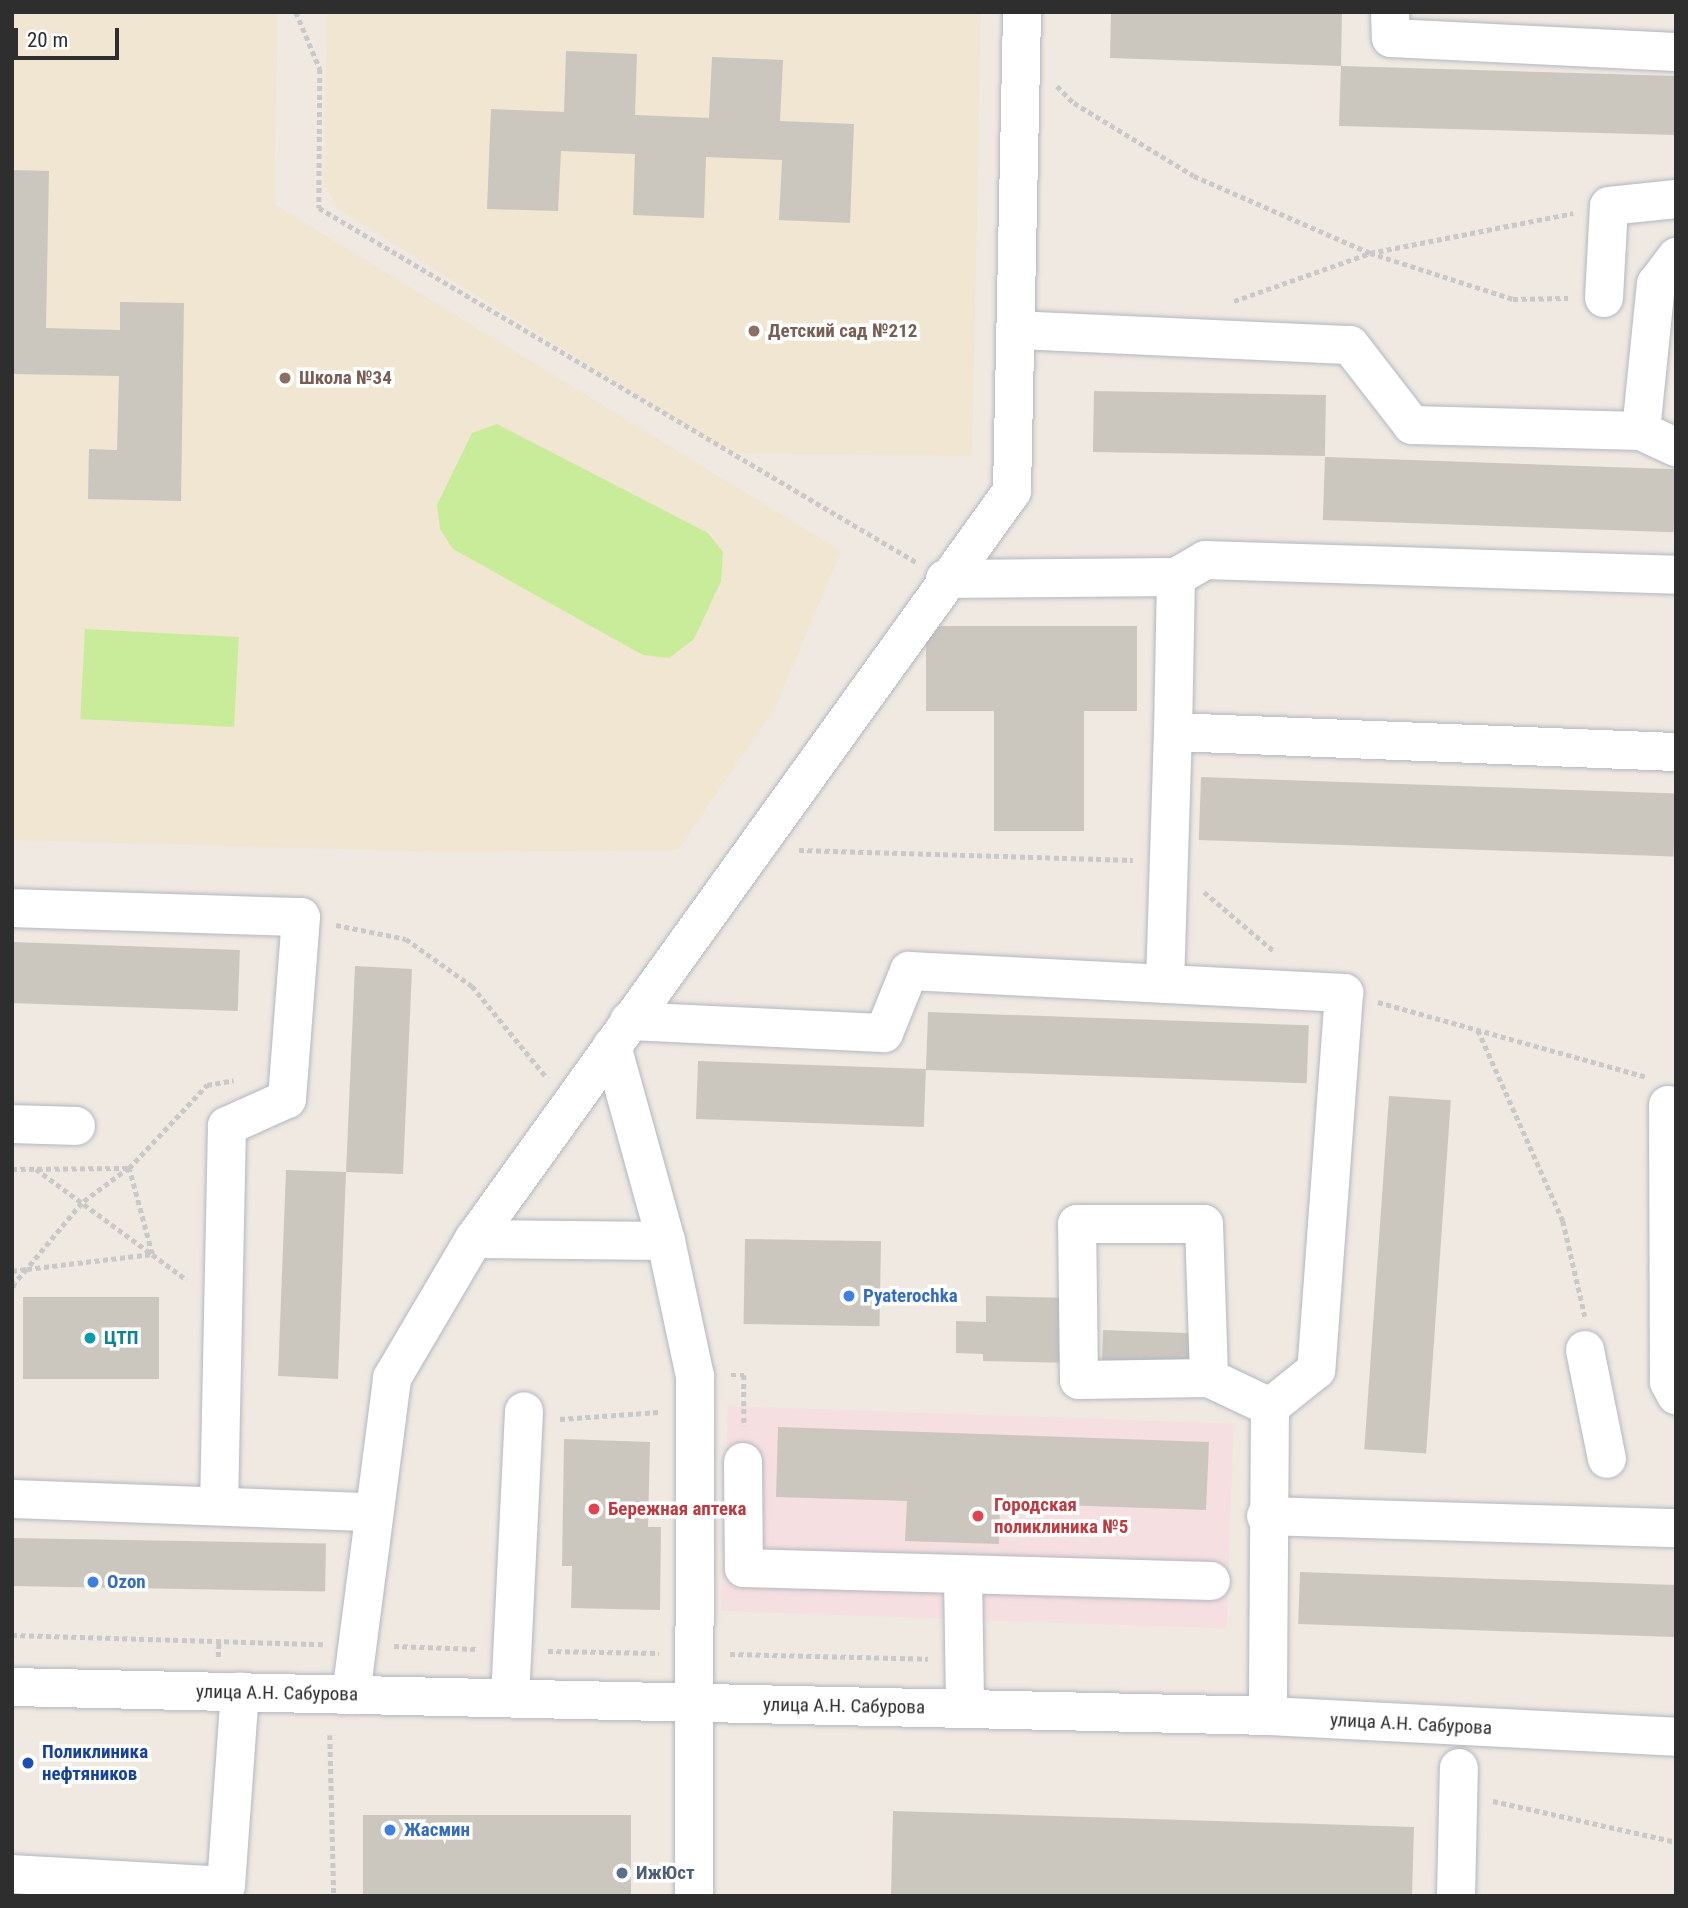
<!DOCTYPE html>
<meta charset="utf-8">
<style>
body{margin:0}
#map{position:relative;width:1688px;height:1908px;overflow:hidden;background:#efe9e1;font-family:"Roboto Condensed",sans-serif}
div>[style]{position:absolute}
.education>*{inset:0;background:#f0e6d1}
.medical>*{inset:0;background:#f5dfe0;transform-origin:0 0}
.pitch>*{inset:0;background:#c9ec9a;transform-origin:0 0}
.building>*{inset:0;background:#cbc7bf;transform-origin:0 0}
.path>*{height:4.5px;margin-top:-2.25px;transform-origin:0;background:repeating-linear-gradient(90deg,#c9c9c9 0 5px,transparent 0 8.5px)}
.roads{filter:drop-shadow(0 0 2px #b4b7c1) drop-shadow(0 0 2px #b4b7c1)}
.minor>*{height:38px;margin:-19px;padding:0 19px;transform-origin:19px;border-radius:19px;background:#fff}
.dots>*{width:19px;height:19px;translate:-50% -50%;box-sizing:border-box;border:4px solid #fff;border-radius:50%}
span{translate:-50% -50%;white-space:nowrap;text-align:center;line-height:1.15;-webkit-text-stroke:7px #fff;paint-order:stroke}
.education-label{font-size:19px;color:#785e54;font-weight:700}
.left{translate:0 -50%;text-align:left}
.shop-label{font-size:19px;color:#366cbe;font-weight:700}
.culture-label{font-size:19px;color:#0d838f;font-weight:700}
.health-label{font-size:19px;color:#be3a42;font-weight:700}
.street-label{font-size:19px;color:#2e2e2e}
.transit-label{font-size:19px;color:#164399;font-weight:700}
.service-label{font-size:19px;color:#4e5e75;font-weight:700}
.frame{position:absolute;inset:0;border:14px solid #2e2e2e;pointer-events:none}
.scale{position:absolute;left:14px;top:28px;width:105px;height:32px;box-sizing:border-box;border:4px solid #2e2e2e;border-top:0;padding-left:9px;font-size:21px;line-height:24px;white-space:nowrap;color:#2e2e2e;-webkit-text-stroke:5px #fff;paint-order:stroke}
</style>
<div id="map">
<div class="education">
<i style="clip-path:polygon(12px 12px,278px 12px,274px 204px,841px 551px,776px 706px,678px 850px,445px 852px,12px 840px)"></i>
<i style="clip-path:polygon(327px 12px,981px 12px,972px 456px,730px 453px,338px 209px,324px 184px)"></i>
</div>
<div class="medical">
<i style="left:728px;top:1406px;width:506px;height:205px;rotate:2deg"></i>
</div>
<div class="pitch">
<i style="clip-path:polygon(497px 424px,708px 533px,723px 552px,721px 581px,694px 639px,669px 658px,643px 655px,453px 549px,440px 529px,437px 505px,472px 433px)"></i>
<i style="left:85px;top:629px;width:154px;height:90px;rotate:3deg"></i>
</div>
<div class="building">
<i style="clip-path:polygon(1111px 12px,1342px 12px,1341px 66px,1676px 76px,1676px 135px,1339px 126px,1341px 66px,1110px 58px)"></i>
<i style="clip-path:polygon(566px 51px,637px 54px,635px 115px,709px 118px,712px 57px,783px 60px,780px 121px,854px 124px,850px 223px,779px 220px,782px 160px,706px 157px,704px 218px,633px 215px,635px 154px,561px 151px,558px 211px,487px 209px,491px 109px,564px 112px)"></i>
<i style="clip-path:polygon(12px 170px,49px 171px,46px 328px,120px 330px,120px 302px,184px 303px,181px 501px,88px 499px,89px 449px,117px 450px,119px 376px,12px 374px)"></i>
<i style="left:1094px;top:391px;width:232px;height:61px;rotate:1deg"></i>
<i style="left:1325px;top:457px;width:351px;height:63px;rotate:2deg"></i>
<i style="clip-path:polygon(926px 626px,1137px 626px,1137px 711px,1084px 711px,1084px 831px,994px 831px,994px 711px,926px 711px)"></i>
<i style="left:1201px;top:777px;width:475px;height:63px;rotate:2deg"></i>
<i style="left:12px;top:942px;width:228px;height:61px;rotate:2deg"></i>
<i style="clip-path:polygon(355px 966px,412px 969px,403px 1174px,346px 1172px,338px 1379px,278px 1376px,286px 1170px,346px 1172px)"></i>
<i style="left:928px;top:1012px;width:381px;height:58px;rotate:2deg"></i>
<i style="left:698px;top:1061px;width:228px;height:58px;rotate:2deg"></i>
<i style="left:1389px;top:1096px;width:62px;height:354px;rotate:4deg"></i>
<i style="left:745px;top:1239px;width:136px;height:85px;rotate:1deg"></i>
<i style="clip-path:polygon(986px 1296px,1076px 1298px,1074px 1363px,983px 1361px,983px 1354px,956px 1353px,956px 1321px,986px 1322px)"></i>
<i style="left:23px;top:1297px;width:136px;height:82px"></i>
<i style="left:1103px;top:1330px;width:92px;height:32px;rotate:2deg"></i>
<i style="clip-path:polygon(778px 1427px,1209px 1442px,1206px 1510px,1000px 1503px,999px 1544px,905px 1541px,907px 1501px,776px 1497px)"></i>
<i style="clip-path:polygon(564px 1439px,650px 1442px,648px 1527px,661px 1527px,660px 1610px,571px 1608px,572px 1566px,562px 1566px)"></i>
<i style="left:12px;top:1538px;width:314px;height:48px;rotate:1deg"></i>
<i style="left:1300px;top:1572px;width:376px;height:52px;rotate:2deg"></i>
<i style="clip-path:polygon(893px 1811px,1414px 1827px,1412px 1896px,891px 1896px)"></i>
<i style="left:363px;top:1815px;width:268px;height:81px"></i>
</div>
<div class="path">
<i style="left:296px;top:12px;width:62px;rotate:67.2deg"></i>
<i style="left:320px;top:69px;width:139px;rotate:90.4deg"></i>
<i style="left:319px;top:208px;width:694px;rotate:30.67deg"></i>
<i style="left:1057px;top:86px;width:24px;rotate:45deg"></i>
<i style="left:1074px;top:103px;width:140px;rotate:31.3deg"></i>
<i style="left:1194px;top:176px;width:192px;rotate:23.6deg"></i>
<i style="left:1370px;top:253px;width:150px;rotate:17.8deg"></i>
<i style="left:1513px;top:299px;width:55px;rotate:-1deg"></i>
<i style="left:1234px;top:301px;width:144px;rotate:-19.4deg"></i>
<i style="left:1370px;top:253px;width:207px;rotate:-11.1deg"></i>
<i style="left:799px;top:850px;width:334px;rotate:1.7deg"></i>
<i style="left:1204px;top:892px;width:93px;rotate:40.2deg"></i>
<i style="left:336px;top:925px;width:71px;rotate:11.3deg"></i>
<i style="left:406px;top:939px;width:81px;rotate:35.5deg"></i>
<i style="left:472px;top:986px;width:119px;rotate:50.8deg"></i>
<i style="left:1378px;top:1002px;width:279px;rotate:15.6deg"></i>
<i style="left:1478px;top:1030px;width:209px;rotate:66deg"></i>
<i style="left:1563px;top:1221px;width:98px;rotate:77deg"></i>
<i style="left:12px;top:1169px;width:117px;rotate:-0.5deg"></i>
<i style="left:129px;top:1168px;width:114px;rotate:-46.8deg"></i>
<i style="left:207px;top:1085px;width:27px;rotate:-10deg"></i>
<i style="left:36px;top:1169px;width:187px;rotate:36.3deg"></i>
<i style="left:12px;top:1271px;width:15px;rotate:-8deg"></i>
<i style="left:27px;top:1269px;width:126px;rotate:-6.8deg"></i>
<i style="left:152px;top:1254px;width:89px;rotate:-105deg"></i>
<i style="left:129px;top:1168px;width:59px;rotate:143.3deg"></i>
<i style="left:82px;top:1203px;width:86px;rotate:129.8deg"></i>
<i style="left:27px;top:1269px;width:18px;rotate:131deg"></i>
<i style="left:15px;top:1283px;width:8px;rotate:113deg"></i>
<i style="left:731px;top:1375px;width:13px"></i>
<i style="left:744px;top:1375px;width:51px;rotate:90deg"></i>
<i style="left:560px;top:1419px;width:99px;rotate:-4deg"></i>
<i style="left:12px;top:1635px;width:311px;rotate:1.7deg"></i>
<i style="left:394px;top:1646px;width:83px;rotate:2.1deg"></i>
<i style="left:548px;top:1651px;width:111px;rotate:1deg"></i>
<i style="left:730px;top:1654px;width:198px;rotate:1.4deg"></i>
<i style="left:218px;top:1657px;width:17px;rotate:-87deg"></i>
<i style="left:330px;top:1735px;width:161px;rotate:88.6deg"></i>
<i style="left:1493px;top:1801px;width:188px;rotate:12.6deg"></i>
</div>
<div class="roads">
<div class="minor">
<i style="left:1390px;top:12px;width:26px;rotate:88deg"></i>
<i style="left:1391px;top:38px;width:285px;rotate:2.8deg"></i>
<i style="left:1604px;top:298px;width:92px;rotate:-86.9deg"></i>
<i style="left:1609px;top:206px;width:67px;rotate:-6deg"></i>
<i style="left:1016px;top:330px;width:334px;rotate:2.6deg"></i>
<i style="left:1350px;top:345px;width:101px;rotate:52.2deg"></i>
<i style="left:1412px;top:425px;width:229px;rotate:1.5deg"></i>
<i style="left:1641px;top:431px;width:148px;rotate:-84.2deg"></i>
<i style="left:1656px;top:284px;width:34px;rotate:-53deg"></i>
<i style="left:1641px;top:431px;width:38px;rotate:25deg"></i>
<i style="left:1176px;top:577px;width:34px;rotate:-30deg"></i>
<i style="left:1205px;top:560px;width:471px;rotate:1.8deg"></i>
<i style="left:945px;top:579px;width:231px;rotate:-0.5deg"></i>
<i style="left:1176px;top:577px;width:155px;rotate:91.1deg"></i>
<i style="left:1173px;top:732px;width:503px;rotate:2.28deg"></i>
<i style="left:12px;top:908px;width:289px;rotate:1.8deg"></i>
<i style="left:301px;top:917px;width:183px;rotate:94.4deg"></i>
<i style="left:287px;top:1099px;width:66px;rotate:155.8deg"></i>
<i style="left:227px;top:1126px;width:380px;rotate:91.2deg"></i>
<i style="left:1165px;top:984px;width:252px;rotate:-88.2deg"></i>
<i style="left:629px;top:1021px;width:255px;rotate:2.7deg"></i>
<i style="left:884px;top:1033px;width:67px;rotate:-68deg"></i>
<i style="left:909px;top:971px;width:436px;rotate:2.9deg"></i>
<i style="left:1344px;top:993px;width:378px;rotate:94.2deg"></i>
<i style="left:1316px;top:1370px;width:59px;rotate:141.2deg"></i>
<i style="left:1270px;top:1407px;width:309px;rotate:90.4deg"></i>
<i style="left:612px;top:1046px;width:202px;rotate:74.5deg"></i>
<i style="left:666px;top:1241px;width:138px;rotate:77.9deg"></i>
<i style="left:695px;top:1376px;width:520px;rotate:90.11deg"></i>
<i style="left:1668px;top:1105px;width:277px;rotate:89.8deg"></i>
<i style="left:1669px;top:1382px;width:15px;rotate:62deg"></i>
<i style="left:12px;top:1124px;width:64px;rotate:1.8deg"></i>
<i style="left:474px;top:1239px;width:192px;rotate:0.6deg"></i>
<i style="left:1585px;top:1350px;width:111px;rotate:78.6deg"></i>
<i style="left:1209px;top:1378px;width:130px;rotate:179.1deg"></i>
<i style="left:1079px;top:1380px;width:156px;rotate:-90.7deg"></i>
<i style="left:1077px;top:1224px;width:127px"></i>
<i style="left:1204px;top:1224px;width:154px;rotate:88.1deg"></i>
<i style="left:1209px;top:1378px;width:68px;rotate:25.4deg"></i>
<i style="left:743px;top:1462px;width:106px;rotate:89.5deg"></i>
<i style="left:744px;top:1568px;width:467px;rotate:1.6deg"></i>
<i style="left:12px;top:1499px;width:361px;rotate:2.1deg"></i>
<i style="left:1266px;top:1516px;width:410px;rotate:1.7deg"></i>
<i style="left:963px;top:1575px;width:134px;rotate:89.1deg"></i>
<i style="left:12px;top:1687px;width:1256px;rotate:1.32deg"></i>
<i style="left:1268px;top:1716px;width:409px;rotate:2.9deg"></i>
<i style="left:351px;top:1695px;width:320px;rotate:-82.6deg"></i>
<i style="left:392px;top:1378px;width:161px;rotate:-59.5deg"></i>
<i style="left:474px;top:1239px;width:921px;rotate:-54.27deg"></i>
<i style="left:1012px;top:491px;width:479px;rotate:-88.8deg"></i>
<i style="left:510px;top:1698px;width:287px;rotate:-87.2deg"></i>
<i style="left:12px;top:1874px;width:214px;rotate:3.2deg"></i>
<i style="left:226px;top:1886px;width:195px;rotate:-85.9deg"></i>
<i style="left:1456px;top:1896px;width:128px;rotate:-88.7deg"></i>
</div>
</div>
<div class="dots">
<i style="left:754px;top:331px;background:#8d6e63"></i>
<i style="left:285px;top:378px;background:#8d6e63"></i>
<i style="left:849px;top:1296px;background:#3f7fe0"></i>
<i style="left:90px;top:1338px;background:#0f9aa8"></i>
<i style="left:594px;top:1509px;background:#e0444e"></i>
<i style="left:978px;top:1516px;background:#e0444e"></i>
<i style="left:93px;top:1582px;background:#3f7fe0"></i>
<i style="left:28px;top:1763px;background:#1a4fb4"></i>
<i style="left:390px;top:1830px;background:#3f7fe0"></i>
<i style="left:622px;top:1873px;background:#5c6f8a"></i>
</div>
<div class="education-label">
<span class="left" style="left:768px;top:331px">Детский сад №212</span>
<span class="left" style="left:299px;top:378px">Школа №34</span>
</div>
<div class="shop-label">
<span class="left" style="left:863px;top:1296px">Pyaterochka</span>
<span class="left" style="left:107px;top:1582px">Ozon</span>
<span class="left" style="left:404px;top:1830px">Жасмин</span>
</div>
<div class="culture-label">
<span class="left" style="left:104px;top:1338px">ЦТП</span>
</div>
<div class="health-label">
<span class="left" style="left:994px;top:1516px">Городская<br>поликлиника №5</span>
<span class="left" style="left:608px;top:1509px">Бережная аптека</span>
</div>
<div class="street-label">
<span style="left:277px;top:1693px;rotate:1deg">улица А.Н. Сабурова</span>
<span style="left:844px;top:1706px;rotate:1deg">улица А.Н. Сабурова</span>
<span style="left:1411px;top:1724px;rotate:3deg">улица А.Н. Сабурова</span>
</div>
<div class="transit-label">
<span class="left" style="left:42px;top:1763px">Поликлиника<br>нефтяников</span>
</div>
<div class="service-label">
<span class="left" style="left:636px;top:1873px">ИжЮст</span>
</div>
<div class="frame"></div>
<div class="scale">20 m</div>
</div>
